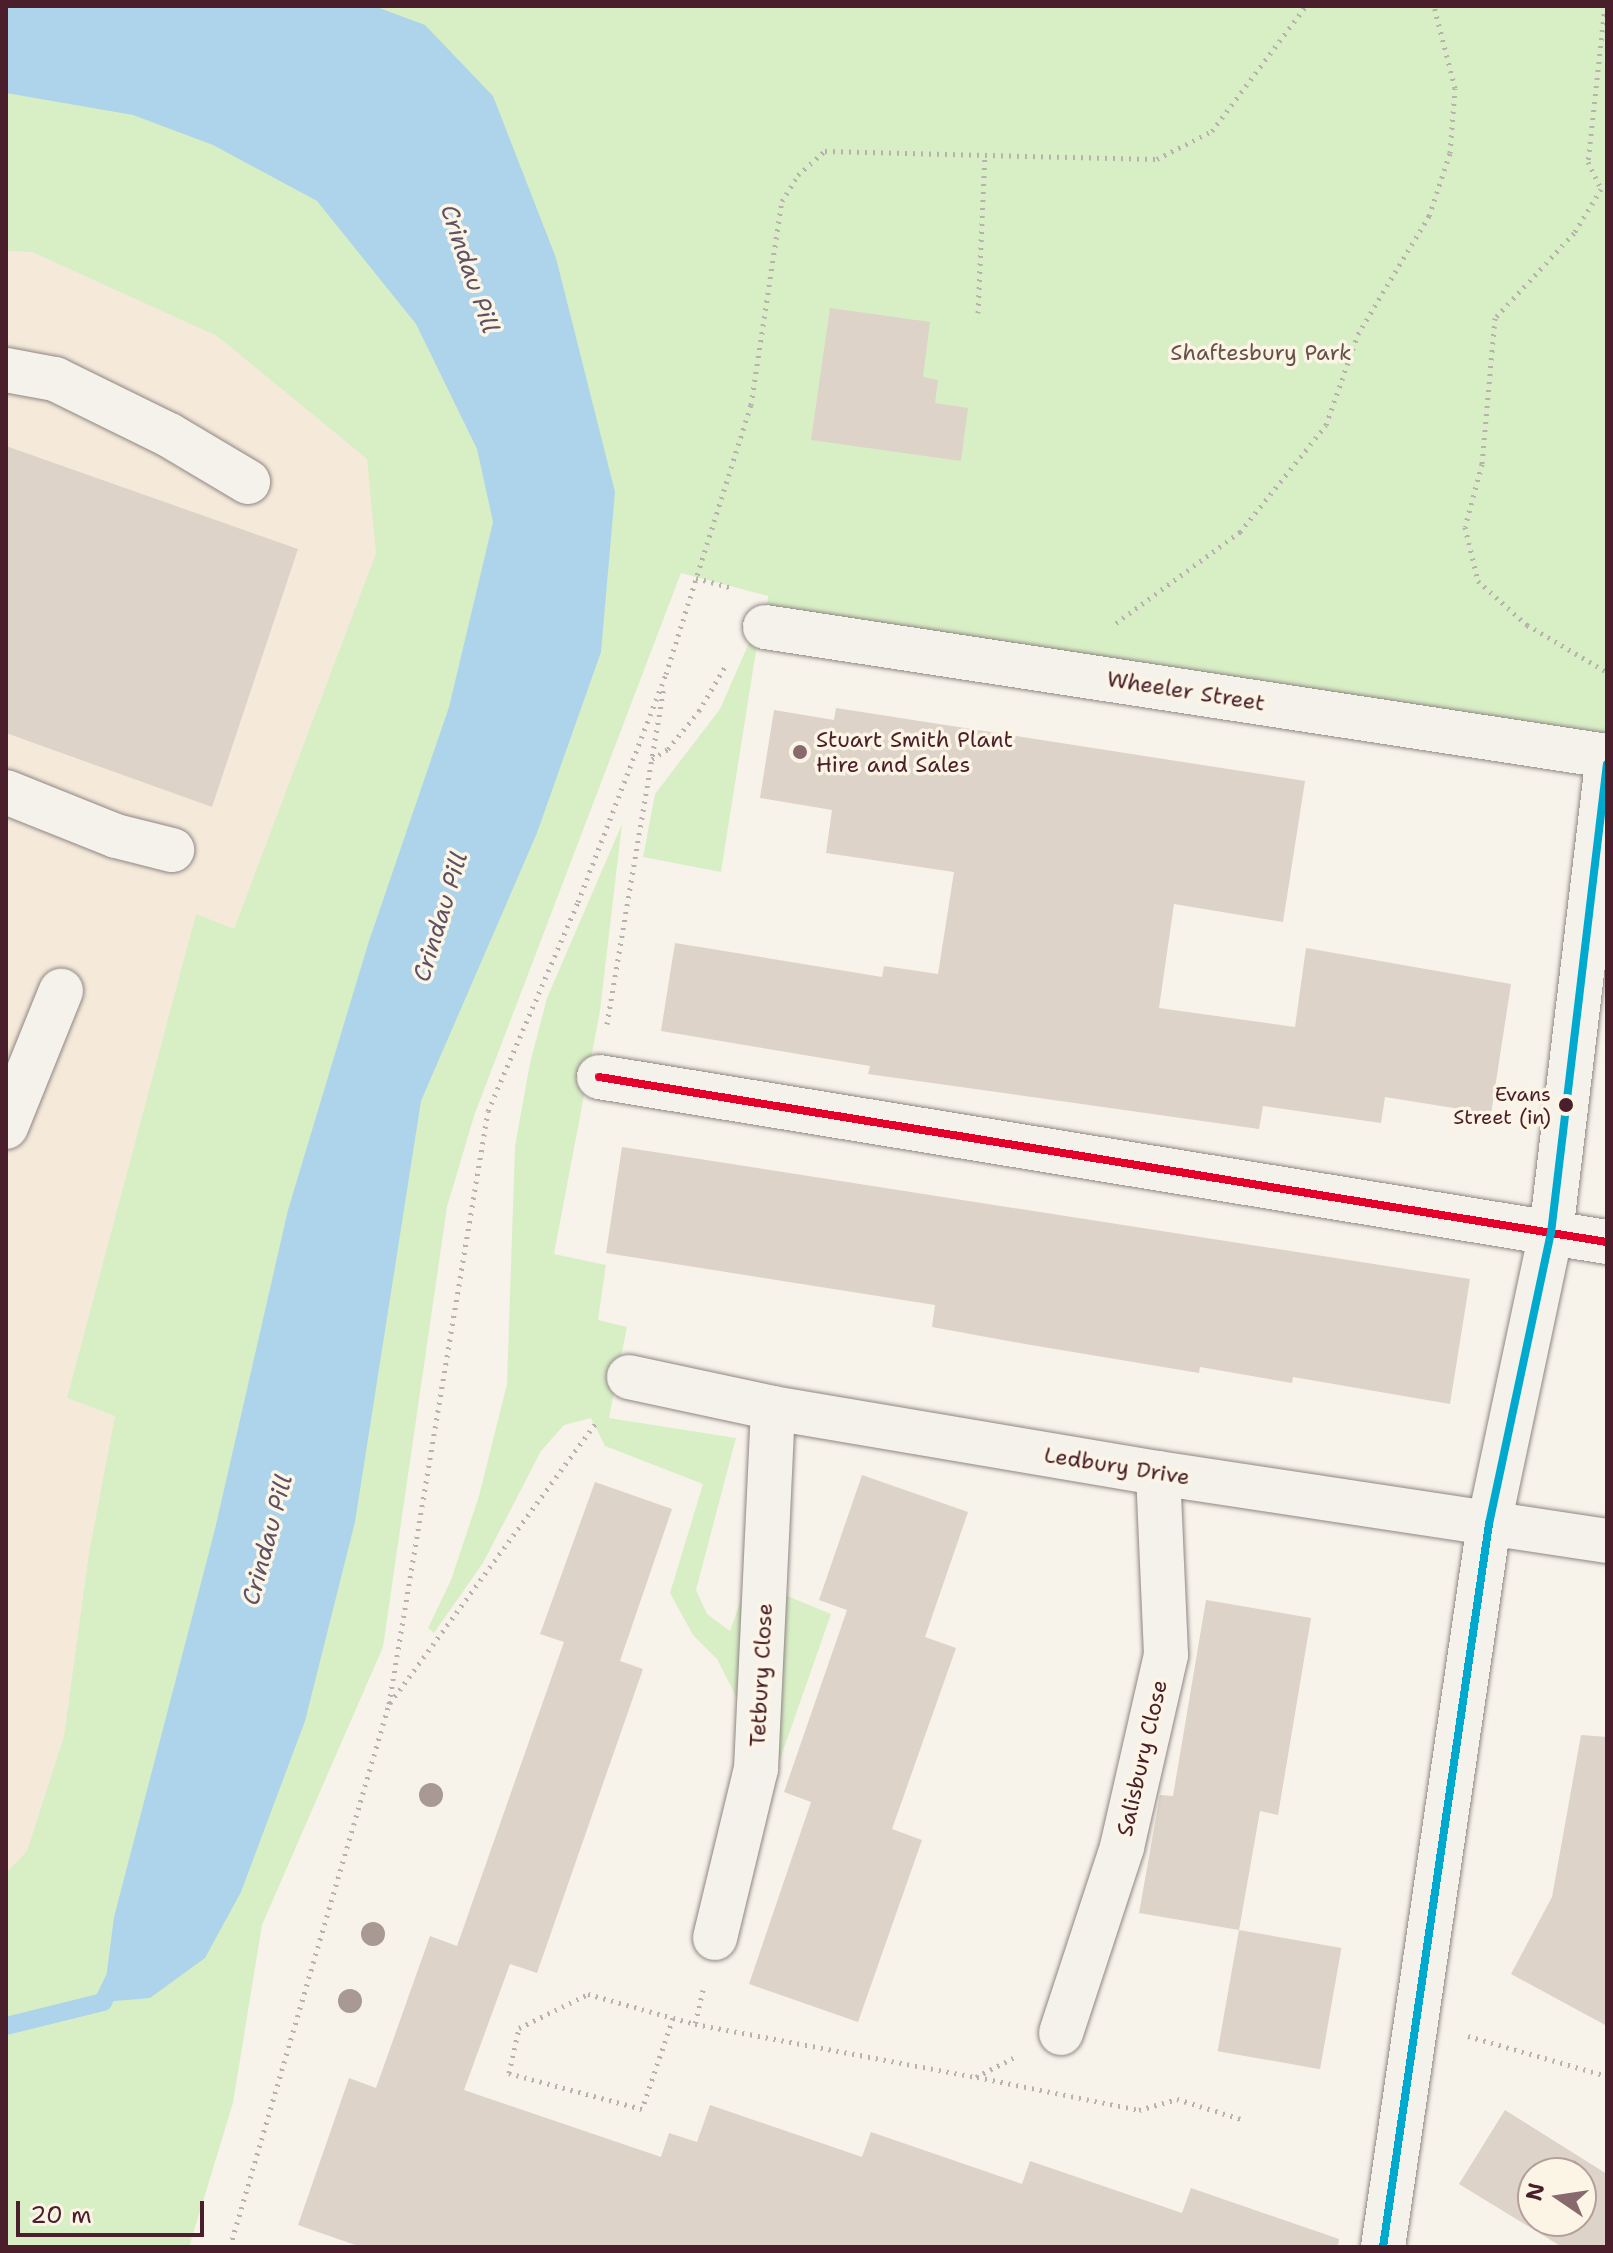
<!DOCTYPE html>
<style>
body{margin:0}
#map{position:relative;width:1613px;height:2253px;overflow:hidden;background:#f7f3ea;font-family:"Shantell Sans",sans-serif}
div>[style]{position:absolute}
.built>*{inset:0;background:#f5eada}
.green>*{inset:0;background:#d8efc6}
.water>*{inset:0;background:#add4eb}
.stream>*{height:18px;margin:-9px;padding:0 9px;transform-origin:9px;border-radius:9px;background:#add4eb}
.building>*{inset:0;background:#ddd3c8;transform-origin:0 0}
.path>*{height:5px;margin-top:-2.5px;transform-origin:0;background:repeating-linear-gradient(90deg,#b8b1ae 0 2px,transparent 0 8px)}
.roads{filter:drop-shadow(0 0 2px #908684) drop-shadow(0 0 2px #908684)}
.minor>*{height:44px;margin:-22px;padding:0 22px;transform-origin:22px;border-radius:22px;background:#f5f2ec}
.bus-1>*{height:8px;margin:-4px;padding:0 4px;transform-origin:4px;border-radius:4px;background:#e4002b}
.bus-2>*{height:8px;margin:-4px;padding:0 4px;transform-origin:4px;border-radius:4px;background:#00a9ce}
.trees>*{width:24px;height:24px;margin:-12px;border-radius:50%;background:#a89a92}
.dots>*{width:22px;height:22px;translate:-50% -50%;box-sizing:border-box;border:4px solid #fcf5e5;border-radius:50%}
span{translate:-50% -50%;white-space:nowrap;text-align:center;line-height:1.15;-webkit-text-stroke:7px #fcf5e5;paint-order:stroke}
.bus-label{font-size:20px;color:#4a1f2b}
.right{translate:-100% -50%;text-align:right}
.park-label{font-size:22px;color:#67524a}
.street-label{font-size:22px;color:#4a1f2b}
.poi-label{font-size:22px;color:#4a1f2b}
.left{translate:0 -50%;text-align:left}
.water-label{font-size:24px;color:#5e5165;font-style:italic}
.frame{position:absolute;inset:0;border:8px solid #4a1f2b;pointer-events:none}
.north{position:absolute;left:1517px;top:2157px;width:80px;height:80px;box-sizing:border-box;background:#fcf5e5;border:2px solid #b59f9b;border-radius:50%;rotate:283deg;font-size:22px;font-weight:700;line-height:32px;text-align:center;color:#4a1f2b}
.north::after{content:'';display:block;margin:auto;width:28px;height:36px;background:#87696e;clip-path:polygon(50% 0,100% 100%,50% 72%,0 100%)}
.scale{position:absolute;left:16px;top:2201px;width:188px;height:36px;box-sizing:border-box;border:4px solid #4a1f2b;border-top:0;padding-left:10px;font-size:24px;line-height:28px;white-space:nowrap;color:#4a1f2b;-webkit-text-stroke:6px #fcf5e5;paint-order:stroke}
</style>
<div id="map">
<div class="built">
<i style="clip-path:polygon(6px 93px,477px 449px,6px 2026px)"></i>
</div>
<div class="green">
<i style="clip-path:polygon(6px 6px,1607px 6px,1607px 756px,765px 627px,768px 596px,681px 573px,474px 1116px,447px 1207px,383px 1647px,262px 1925px,233px 2103px,189px 2247px,6px 2247px,6px 1873px,27px 1851px,64px 1736px,89px 1553px,115px 1416px,67px 1398px,196px 914px,234px 929px,376px 553px,367px 459px,217px 336px,32px 252px,6px 251px)"></i>
<i style="clip-path:polygon(762px 613px,721px 872px,643px 857px,655px 794px,720px 709px)"></i>
<i style="clip-path:polygon(622px 824px,600px 1011px,554px 1254px,606px 1265px,598px 1320px,627px 1327px,609px 1418px,736px 1438px,696px 1590px,707px 1614px,730px 1631px,748px 1580px,831px 1614px,770px 1788px,744px 1712px,717px 1659px,693px 1635px,670px 1593px,703px 1484px,605px 1446px,591px 1418px,564px 1425px,541px 1451px,483px 1563px,434px 1633px,428px 1628px,451px 1580px,479px 1496px,507px 1384px,515px 1146px,530px 1063px,547px 998px)"></i>
</div>
<div class="water">
<i style="clip-path:polygon(6px 6px,374px 6px,425px 25px,493px 96px,556px 258px,615px 492px,601px 652px,537px 833px,421px 1101px,355px 1522px,305px 1721px,241px 1892px,205px 1958px,150px 1998px,103px 2002px,114px 1917px,215px 1529px,288px 1210px,368px 944px,449px 707px,493px 522px,477px 449px,416px 324px,317px 201px,213px 145px,133px 115px,6px 93px)"></i>
</div>
<div class="stream">
<i style="left:6px;top:2026px;width:100px;rotate:-13.9deg"></i>
<i style="left:103px;top:2002px;width:25px;rotate:-64deg"></i>
</div>
<div class="building">
<i style="clip-path:polygon(830px 308px,930px 322px,923px 377px,938px 380px,935px 403px,968px 408px,961px 461px,811px 440px)"></i>
<i style="clip-path:polygon(6px 446px,298px 549px,212px 807px,6px 733px)"></i>
<i style="clip-path:polygon(836px 708px,1305px 781px,1283px 922px,1174px 904px,1159px 1008px,1295px 1027px,1306px 948px,1511px 984px,1491px 1114px,1385px 1097px,1381px 1123px,1263px 1106px,1259px 1129px,868px 1074px,870px 1066px,661px 1031px,675px 943px,882px 977px,884px 966px,938px 974px,954px 872px,826px 853px,832px 810px,760px 798px,774px 710px,834px 720px)"></i>
<i style="clip-path:polygon(622px 1147px,1470px 1279px,1450px 1404px,1293px 1377px,1292px 1383px,1200px 1367px,1199px 1373px,1025px 1344px,932px 1327px,935px 1305px,606px 1253px)"></i>
<i style="clip-path:polygon(862px 1475px,968px 1512px,925px 1637px,956px 1648px,892px 1829px,922px 1840px,858px 2022px,749px 1984px,811px 1802px,784px 1792px,847px 1610px,819px 1600px)"></i>
<i style="clip-path:polygon(595px 1482px,672px 1509px,620px 1661px,643px 1669px,537px 1973px,510px 1964px,464px 2090px,661px 2157px,669px 2133px,697px 2142px,710px 2105px,862px 2157px,871px 2132px,1022px 2184px,1030px 2161px,1182px 2213px,1191px 2188px,1339px 2239px,1338px 2247px,361px 2247px,298px 2225px,349px 2078px,376px 2088px,430px 1936px,457px 1946px,564px 1642px,540px 1634px)"></i>
<i style="clip-path:polygon(1206px 1600px,1311px 1618px,1278px 1815px,1260px 1811px,1239px 1930px,1139px 1913px,1160px 1795px,1173px 1796px)"></i>
<i style="clip-path:polygon(1581px 1735px,1607px 1737px,1607px 2026px,1511px 1974px,1552px 1897px)"></i>
<i style="left:1239px;top:1930px;width:104px;height:123px;rotate:10deg"></i>
<i style="clip-path:polygon(evenodd,1505px 2110px,1607px 2174px,1607px 2247px,1562px 2247px,1459px 2184px,1505px 2110px,1533px 2173px,1581px 2173px,1581px 2221px,1533px 2221px,1533px 2173px)"></i>
</div>
<div class="path">
<i style="left:1605px;top:6px;width:157px;rotate:96.2deg"></i>
<i style="left:1588px;top:162px;width:30px;rotate:64deg"></i>
<i style="left:1601px;top:189px;width:52px;rotate:121.5deg"></i>
<i style="left:1574px;top:233px;width:116px;rotate:132.9deg"></i>
<i style="left:1495px;top:318px;width:147px;rotate:95.1deg"></i>
<i style="left:1482px;top:464px;width:65px;rotate:105.1deg"></i>
<i style="left:1465px;top:527px;width:56px;rotate:76.5deg"></i>
<i style="left:1478px;top:581px;width:66px;rotate:41.9deg"></i>
<i style="left:1527px;top:625px;width:93px;rotate:30.4deg"></i>
<i style="left:978px;top:313px;width:158px;rotate:-87.5deg"></i>
<i style="left:696px;top:578px;width:35px;rotate:15deg"></i>
<i style="left:1116px;top:623px;width:154px;rotate:-36.3deg"></i>
<i style="left:1240px;top:532px;width:137px;rotate:-51.2deg"></i>
<i style="left:1326px;top:425px;width:96px;rotate:-70.6deg"></i>
<i style="left:1358px;top:334px;width:138px;rotate:-59deg"></i>
<i style="left:1429px;top:216px;width:66px;rotate:-71.6deg"></i>
<i style="left:1450px;top:153px;width:65px;rotate:-85.6deg"></i>
<i style="left:1455px;top:88px;width:85px;rotate:-104.4deg"></i>
<i style="left:652px;top:759px;width:19px;rotate:-32deg"></i>
<i style="left:668px;top:749px;width:49px;rotate:-50.8deg"></i>
<i style="left:699px;top:711px;width:53px;rotate:-59.6deg"></i>
<i style="left:607px;top:1024px;width:342px;rotate:-80.4deg"></i>
<i style="left:390px;top:1703px;width:350px;rotate:-53.7deg"></i>
<i style="left:703px;top:1990px;width:35px;rotate:103deg"></i>
<i style="left:695px;top:2024px;width:286px;rotate:10.7deg"></i>
<i style="left:976px;top:2077px;width:42px;rotate:-27.2deg"></i>
<i style="left:673px;top:2018px;width:96px;rotate:108.8deg"></i>
<i style="left:642px;top:2109px;width:138px;rotate:-164.9deg"></i>
<i style="left:509px;top:2073px;width:46px;rotate:-77.5deg"></i>
<i style="left:519px;top:2028px;width:77px;rotate:-26.2deg"></i>
<i style="left:588px;top:1994px;width:88px;rotate:15.8deg"></i>
<i style="left:673px;top:2018px;width:23px;rotate:15deg"></i>
<i style="left:1468px;top:2036px;width:145px;rotate:16.1deg"></i>
<i style="left:977px;top:2077px;width:165px;rotate:11.5deg"></i>
<i style="left:1139px;top:2110px;width:40px;rotate:-16deg"></i>
<i style="left:1177px;top:2099px;width:70px;rotate:17.4deg"></i>
<i style="left:230px;top:2247px;width:566px;rotate:-73.68deg"></i>
<i style="left:389px;top:1704px;width:601px;rotate:-80.52deg"></i>
<i style="left:488px;top:1111px;width:228px;rotate:-66.7deg"></i>
<i style="left:578px;top:902px;width:244px;rotate:-68.9deg"></i>
<i style="left:666px;top:674px;width:282px;rotate:-72.5deg"></i>
<i style="left:751px;top:405px;width:206px;rotate:-81.4deg"></i>
<i style="left:782px;top:201px;width:31px;rotate:-58deg"></i>
<i style="left:798px;top:175px;width:36px;rotate:-42deg"></i>
<i style="left:825px;top:151px;width:332px;rotate:1.4deg"></i>
<i style="left:1157px;top:159px;width:62px;rotate:-27deg"></i>
<i style="left:1212px;top:131px;width:156px;rotate:-53.1deg"></i>
</div>
<div class="roads">
<div class="minor">
<i style="left:6px;top:370px;width:50px;rotate:10.4deg"></i>
<i style="left:55px;top:379px;width:127px;rotate:26.2deg"></i>
<i style="left:169px;top:435px;width:92px;rotate:30.7deg"></i>
<i style="left:765px;top:627px;width:852px;rotate:8.71deg"></i>
<i style="left:6px;top:792px;width:118px;rotate:21.8deg"></i>
<i style="left:116px;top:836px;width:58px;rotate:14deg"></i>
<i style="left:599px;top:1077px;width:1021px;rotate:9.3deg"></i>
<i style="left:6px;top:1127px;width:147px;rotate:-68deg"></i>
<i style="left:629px;top:1377px;width:147px;rotate:12.1deg"></i>
<i style="left:773px;top:1408px;width:390px;rotate:9.6deg"></i>
<i style="left:1158px;top:1473px;width:454px;rotate:8.6deg"></i>
<i style="left:715px;top:1938px;width:174px;rotate:-76.4deg"></i>
<i style="left:756px;top:1769px;width:361px;rotate:-87.3deg"></i>
<i style="left:1061px;top:2033px;width:196px;rotate:-71.8deg"></i>
<i style="left:1122px;top:1847px;width:197px;rotate:-77.1deg"></i>
<i style="left:1166px;top:1655px;width:182px;rotate:-92.5deg"></i>
<i style="left:1383px;top:2247px;width:731px;rotate:-81.66deg"></i>
<i style="left:1489px;top:1524px;width:298px;rotate:-78deg"></i>
<i style="left:1551px;top:1233px;width:472px;rotate:-83.2deg"></i>
</div>
</div>
<div class="bus-1">
<i style="left:599px;top:1077px;width:1021px;rotate:9.3deg"></i>
</div>
<div class="bus-2">
<i style="left:1383px;top:2247px;width:731px;rotate:-81.66deg"></i>
<i style="left:1489px;top:1524px;width:298px;rotate:-78deg"></i>
<i style="left:1551px;top:1233px;width:472px;rotate:-83.2deg"></i>
</div>
<div class="trees">
<i style="left:431px;top:1795px"></i>
<i style="left:373px;top:1934px"></i>
<i style="left:350px;top:2001px"></i>
</div>
<div class="dots">
<i style="left:800px;top:752px;background:#87696e"></i>
<i style="left:1566px;top:1105px;background:#4a1f2b"></i>
</div>
<div class="bus-label">
<span class="right" style="left:1551px;top:1106px">Evans<br>Street (in)</span>
</div>
<div class="park-label">
<span style="left:1261px;top:353px">Shaftesbury Park</span>
</div>
<div class="street-label">
<span style="left:1186px;top:691px;rotate:9deg">Wheeler Street</span>
<span style="left:1117px;top:1466px;rotate:9deg">Ledbury Drive</span>
<span style="left:761px;top:1675px;rotate:-87deg">Tetbury Close</span>
<span style="left:1142px;top:1758px;rotate:-77deg">Salisbury Close</span>
</div>
<div class="poi-label">
<span class="left" style="left:816px;top:752px">Stuart Smith Plant<br>Hire and Sales</span>
</div>
<div class="water-label">
<span style="left:469px;top:269px;rotate:71deg">Crindau Pill</span>
<span style="left:441px;top:917px;rotate:-73deg">Crindau Pill</span>
<span style="left:268px;top:1540px;rotate:-75deg">Crindau Pill</span>
</div>
<div class="frame"></div>
<div class="north">N</div>
<div class="scale">20 m</div>
</div>
